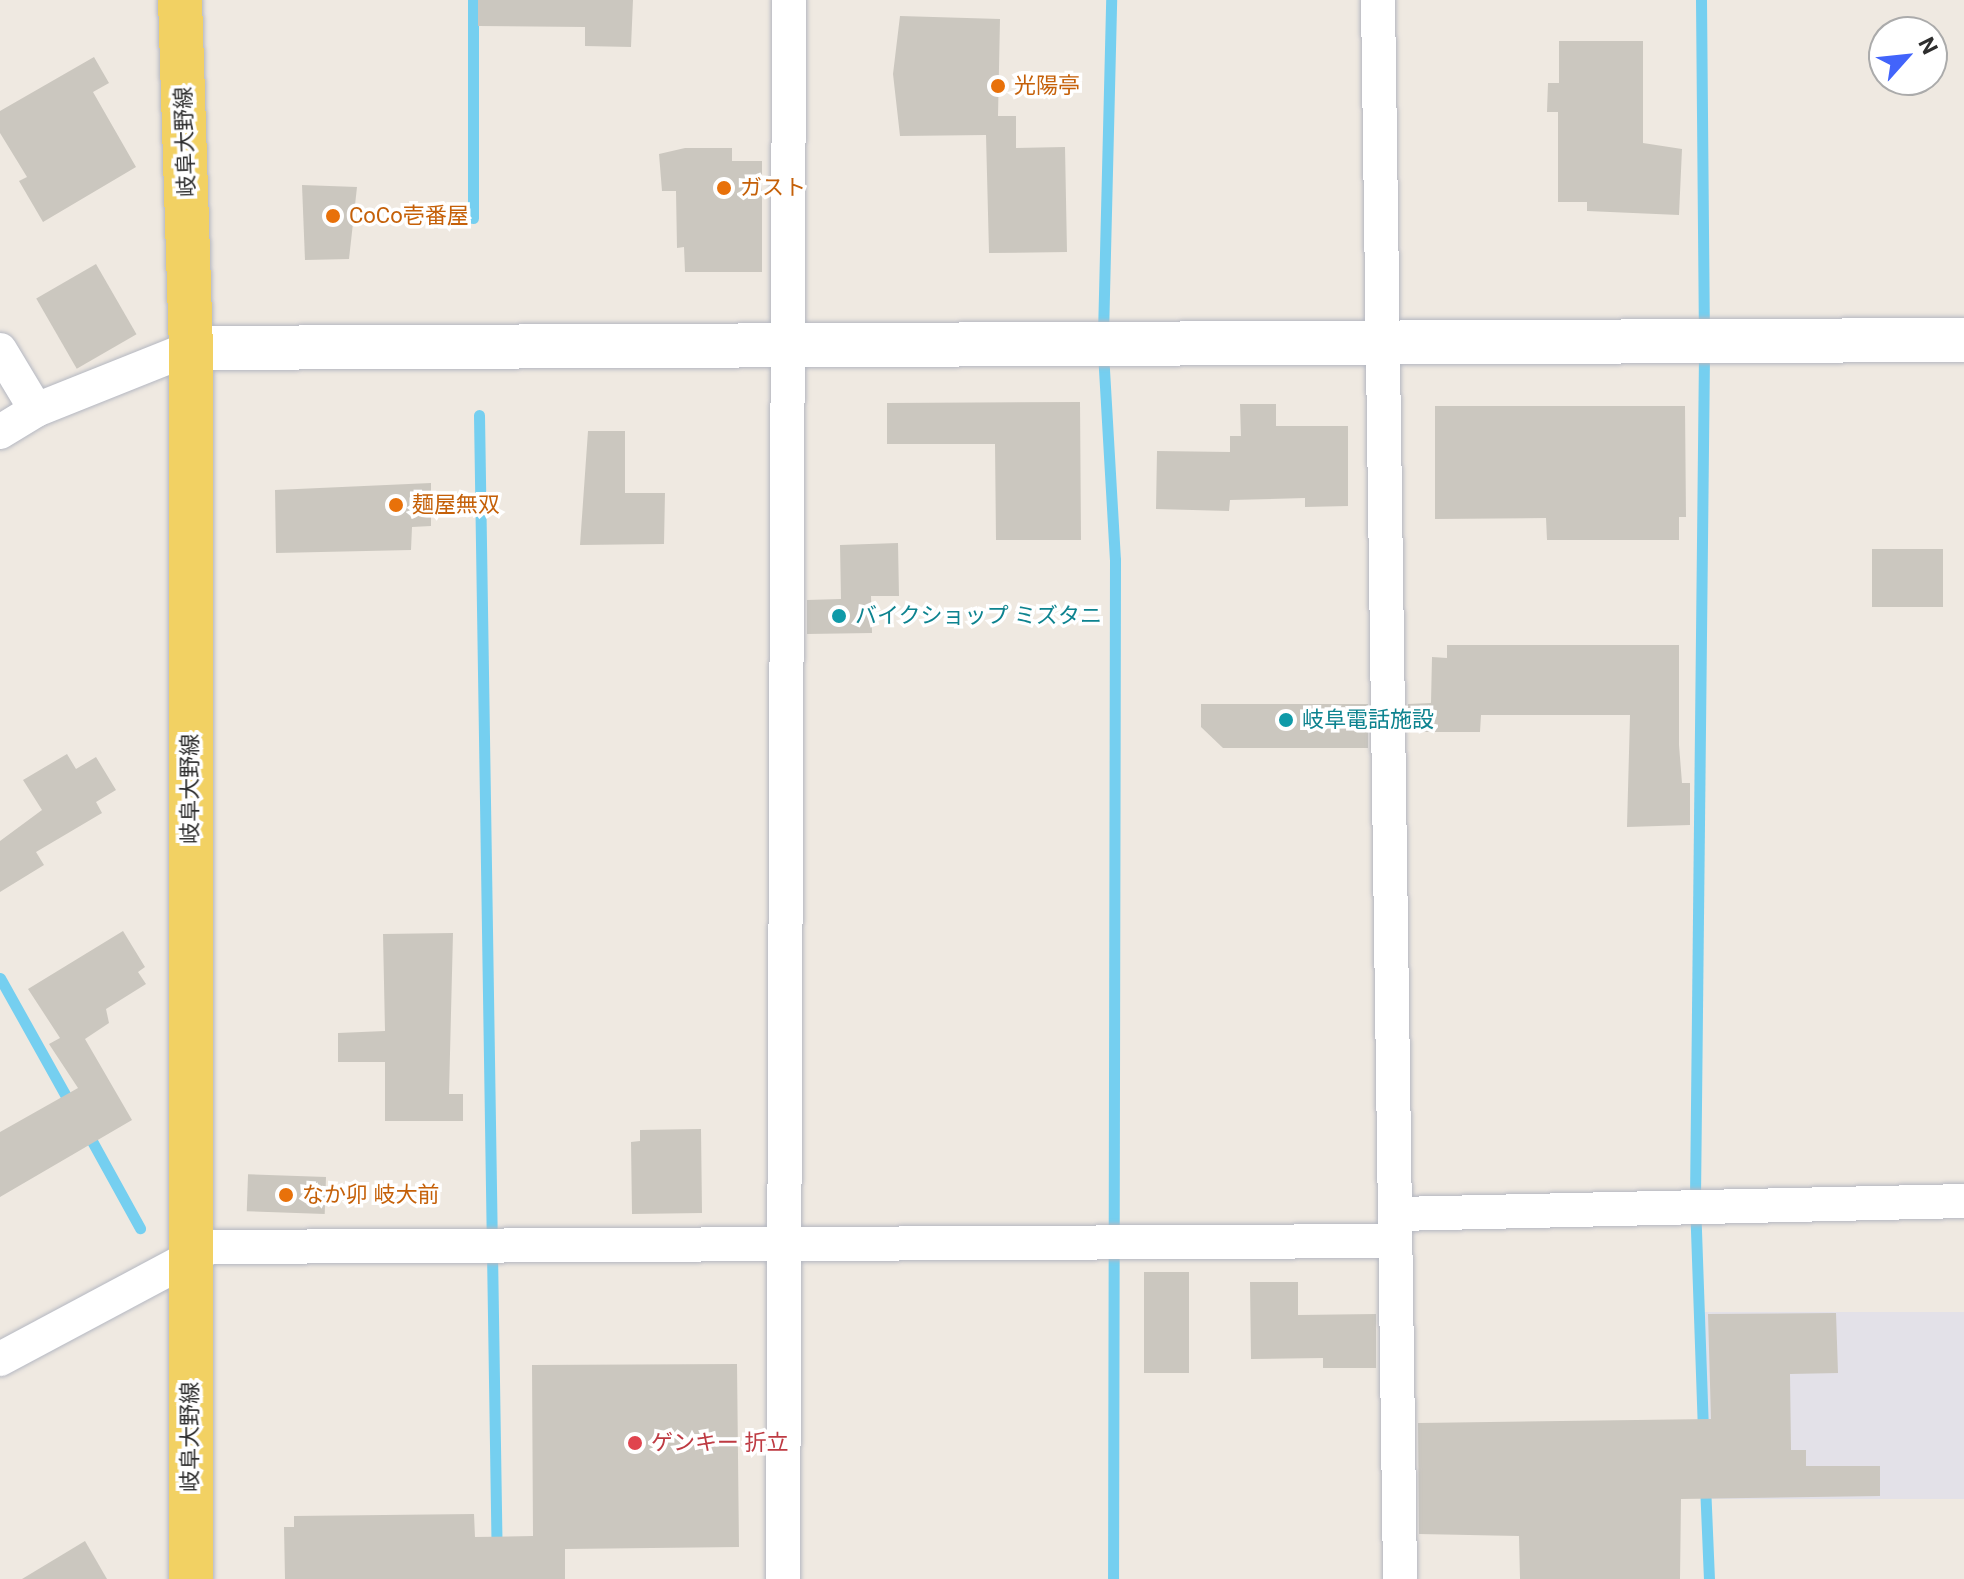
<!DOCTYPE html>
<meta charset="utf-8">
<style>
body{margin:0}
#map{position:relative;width:1964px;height:1579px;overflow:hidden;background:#efe9e1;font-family:Roboto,"Noto Sans JP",sans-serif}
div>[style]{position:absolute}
.industrial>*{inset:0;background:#e3e1e8;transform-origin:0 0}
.stream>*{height:11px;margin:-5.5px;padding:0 5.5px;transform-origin:5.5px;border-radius:5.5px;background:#75cff0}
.building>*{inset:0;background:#cbc7bf;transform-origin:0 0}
.roads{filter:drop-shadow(0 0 2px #b4b7c1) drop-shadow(0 0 2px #b4b7c1)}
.minor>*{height:34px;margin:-17px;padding:0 17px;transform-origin:17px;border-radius:17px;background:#fff}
.tertiary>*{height:44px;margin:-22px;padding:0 22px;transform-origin:22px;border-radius:22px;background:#fff}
.primary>*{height:44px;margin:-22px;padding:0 22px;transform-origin:22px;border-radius:22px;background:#f2d163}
.dots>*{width:22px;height:22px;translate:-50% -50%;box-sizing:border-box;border:4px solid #fff;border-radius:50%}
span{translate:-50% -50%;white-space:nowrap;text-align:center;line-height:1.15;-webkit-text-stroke:7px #fff;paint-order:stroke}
.food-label{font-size:22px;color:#c56008}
.left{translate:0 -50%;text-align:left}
.street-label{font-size:22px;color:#2e2e2e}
.culture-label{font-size:22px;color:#0d838f}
.health-label{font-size:22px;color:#be3a42}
.north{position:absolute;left:1868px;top:16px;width:80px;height:80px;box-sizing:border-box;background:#fff;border:2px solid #ababab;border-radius:50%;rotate:63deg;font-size:22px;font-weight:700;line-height:32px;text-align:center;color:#2e2e2e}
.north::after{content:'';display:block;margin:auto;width:28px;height:36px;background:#4264fb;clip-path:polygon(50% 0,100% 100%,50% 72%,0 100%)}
</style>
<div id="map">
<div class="industrial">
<i style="left:1701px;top:1312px;width:263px;height:187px"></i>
</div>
<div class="stream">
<i style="left:473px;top:0;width:218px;rotate:90deg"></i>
<i style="left:1701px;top:0;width:331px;rotate:89.5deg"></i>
<i style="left:1103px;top:335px;width:335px;rotate:-88.6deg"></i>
<i style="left:1103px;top:352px;width:208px;rotate:86.7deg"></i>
<i style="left:1115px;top:560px;width:1019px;rotate:90.11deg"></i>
<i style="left:479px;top:415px;width:1164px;rotate:89.11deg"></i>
<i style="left:0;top:978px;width:148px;rotate:60.8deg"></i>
<i style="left:87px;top:1132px;width:110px;rotate:61.1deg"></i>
<i style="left:1703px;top:1431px;width:232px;rotate:-92deg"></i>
<i style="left:1695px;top:1199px;width:850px;rotate:-89.39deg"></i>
<i style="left:1705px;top:1484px;width:95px;rotate:87.6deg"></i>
</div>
<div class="building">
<i style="clip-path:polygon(478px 0,633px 0,631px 47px,585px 46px,585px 27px,478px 26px)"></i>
<i style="clip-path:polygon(900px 16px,1000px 19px,998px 116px,1016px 116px,1016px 148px,1065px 147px,1067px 252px,989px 253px,986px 135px,900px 136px,893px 74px)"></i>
<i style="clip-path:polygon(1559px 41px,1643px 41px,1643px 143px,1682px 149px,1679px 215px,1587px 211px,1587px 202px,1558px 202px,1558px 112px,1547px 112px,1548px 83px,1559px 83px)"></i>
<i style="clip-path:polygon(94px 57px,109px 83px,93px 92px,136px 167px,43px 222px,19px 181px,27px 177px,0 133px,0 111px)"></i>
<i style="clip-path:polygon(685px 148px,732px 148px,732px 161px,762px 161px,762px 272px,685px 272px,684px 247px,677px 248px,676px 191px,662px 191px,659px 154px)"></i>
<i style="clip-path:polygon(302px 185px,357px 187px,349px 259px,305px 260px)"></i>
<i style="left:96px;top:264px;width:81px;height:69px;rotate:60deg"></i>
<i style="clip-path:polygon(1080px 402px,1081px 540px,996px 540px,995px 444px,887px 444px,887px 403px)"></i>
<i style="clip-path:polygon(1240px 404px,1276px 404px,1276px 426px,1348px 426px,1348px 506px,1305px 507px,1305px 498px,1230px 500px,1229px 511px,1156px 509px,1157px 451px,1230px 452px,1230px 436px,1241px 436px)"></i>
<i style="clip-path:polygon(1435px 406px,1685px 406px,1686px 517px,1679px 517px,1679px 540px,1547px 540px,1546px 518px,1435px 519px)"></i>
<i style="clip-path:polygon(588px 431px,625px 431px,625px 493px,665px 493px,664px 544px,580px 545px)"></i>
<i style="clip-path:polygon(431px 483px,431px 526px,412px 527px,411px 550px,276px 553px,275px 490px)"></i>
<i style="clip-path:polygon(898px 543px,899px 596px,871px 596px,872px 633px,807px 634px,807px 600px,841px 599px,840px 545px)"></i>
<i style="left:1872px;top:549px;width:71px;height:58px"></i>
<i style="clip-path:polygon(1447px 645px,1679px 645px,1679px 745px,1682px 783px,1690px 783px,1690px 825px,1627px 827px,1630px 715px,1481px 715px,1480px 732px,1408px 732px,1408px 704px,1431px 703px,1432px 657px,1447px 658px)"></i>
<i style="clip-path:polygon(1201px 704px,1368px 704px,1368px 748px,1223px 748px,1201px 727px)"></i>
<i style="clip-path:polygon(67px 754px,76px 769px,96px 757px,116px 790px,96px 802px,102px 813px,36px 852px,44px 865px,0 892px,0 841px,42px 810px,23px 780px)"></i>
<i style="clip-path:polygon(123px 931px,145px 967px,138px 972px,146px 984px,106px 1009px,109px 1023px,85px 1039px,132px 1120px,0 1197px,0 1132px,78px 1088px,49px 1044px,60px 1038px,28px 989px)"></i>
<i style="clip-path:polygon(453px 933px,449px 1094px,463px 1094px,463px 1121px,385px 1121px,385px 1062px,338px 1062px,338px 1033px,385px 1031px,383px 934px)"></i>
<i style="clip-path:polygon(701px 1129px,702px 1213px,632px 1214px,631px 1142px,640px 1141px,640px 1130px)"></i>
<i style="left:326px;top:1177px;width:37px;height:78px;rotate:92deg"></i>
<i style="left:1144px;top:1272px;width:45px;height:101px"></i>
<i style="clip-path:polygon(1250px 1282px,1298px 1282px,1298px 1315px,1376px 1314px,1376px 1368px,1323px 1368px,1323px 1358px,1251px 1359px)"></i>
<i style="clip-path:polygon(1836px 1313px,1838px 1373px,1790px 1374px,1791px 1450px,1806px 1450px,1806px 1466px,1880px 1466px,1880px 1496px,1681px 1499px,1680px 1579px,1520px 1579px,1519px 1536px,1419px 1534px,1418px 1423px,1711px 1419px,1708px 1314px)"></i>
<i style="clip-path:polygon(737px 1364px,739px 1547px,565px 1549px,565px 1579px,285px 1579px,284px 1527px,294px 1527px,294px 1516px,474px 1514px,475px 1537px,533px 1536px,532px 1365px)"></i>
<i style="clip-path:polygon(85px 1541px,107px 1579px,22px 1579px)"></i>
</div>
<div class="roads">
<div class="minor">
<i style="left:1378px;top:0;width:1579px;rotate:89.2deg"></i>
<i style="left:0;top:350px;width:70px;rotate:59deg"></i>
<i style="left:0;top:432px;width:42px;rotate:-31.4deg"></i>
<i style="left:36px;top:410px;width:167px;rotate:-21.8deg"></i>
<i style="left:1397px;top:1214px;width:567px;rotate:-1.31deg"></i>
<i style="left:0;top:1359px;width:238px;rotate:-28.1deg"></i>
<i style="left:210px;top:1247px;width:1185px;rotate:-0.29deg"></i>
<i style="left:783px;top:1579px;width:1579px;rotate:-89.78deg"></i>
</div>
<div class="tertiary">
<i style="left:191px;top:348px;width:1773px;rotate:-0.26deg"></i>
</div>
<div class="primary">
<i style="left:180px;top:0;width:348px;rotate:88.2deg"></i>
<i style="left:191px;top:348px;width:1231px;rotate:90deg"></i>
</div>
</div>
<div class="dots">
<i style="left:998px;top:86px;background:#e8710a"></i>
<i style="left:724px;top:188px;background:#e8710a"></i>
<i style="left:333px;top:216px;background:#e8710a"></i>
<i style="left:396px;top:505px;background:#e8710a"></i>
<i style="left:839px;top:616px;background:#0f9aa8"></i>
<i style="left:1286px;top:720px;background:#0f9aa8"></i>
<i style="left:286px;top:1195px;background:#e8710a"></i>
<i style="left:635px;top:1443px;background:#e0444e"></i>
</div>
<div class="food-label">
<span class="left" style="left:1014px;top:86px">光陽亭</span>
<span class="left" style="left:740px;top:188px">ガスト</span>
<span class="left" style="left:349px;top:216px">CoCo壱番屋</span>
<span class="left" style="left:412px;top:505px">麺屋無双</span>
<span class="left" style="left:302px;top:1195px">なか卯 岐大前</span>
</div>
<div class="street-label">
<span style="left:185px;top:142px;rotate:-92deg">岐阜大野線</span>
<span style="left:190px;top:789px;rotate:-90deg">岐阜大野線</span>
<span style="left:190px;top:1437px;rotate:-90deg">岐阜大野線</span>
</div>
<div class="culture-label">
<span class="left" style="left:855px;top:616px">バイクショップ ミズタニ</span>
<span class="left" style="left:1302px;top:720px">岐阜電話施設</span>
</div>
<div class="health-label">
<span class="left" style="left:651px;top:1443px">ゲンキー 折立</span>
</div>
<div class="north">N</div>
</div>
